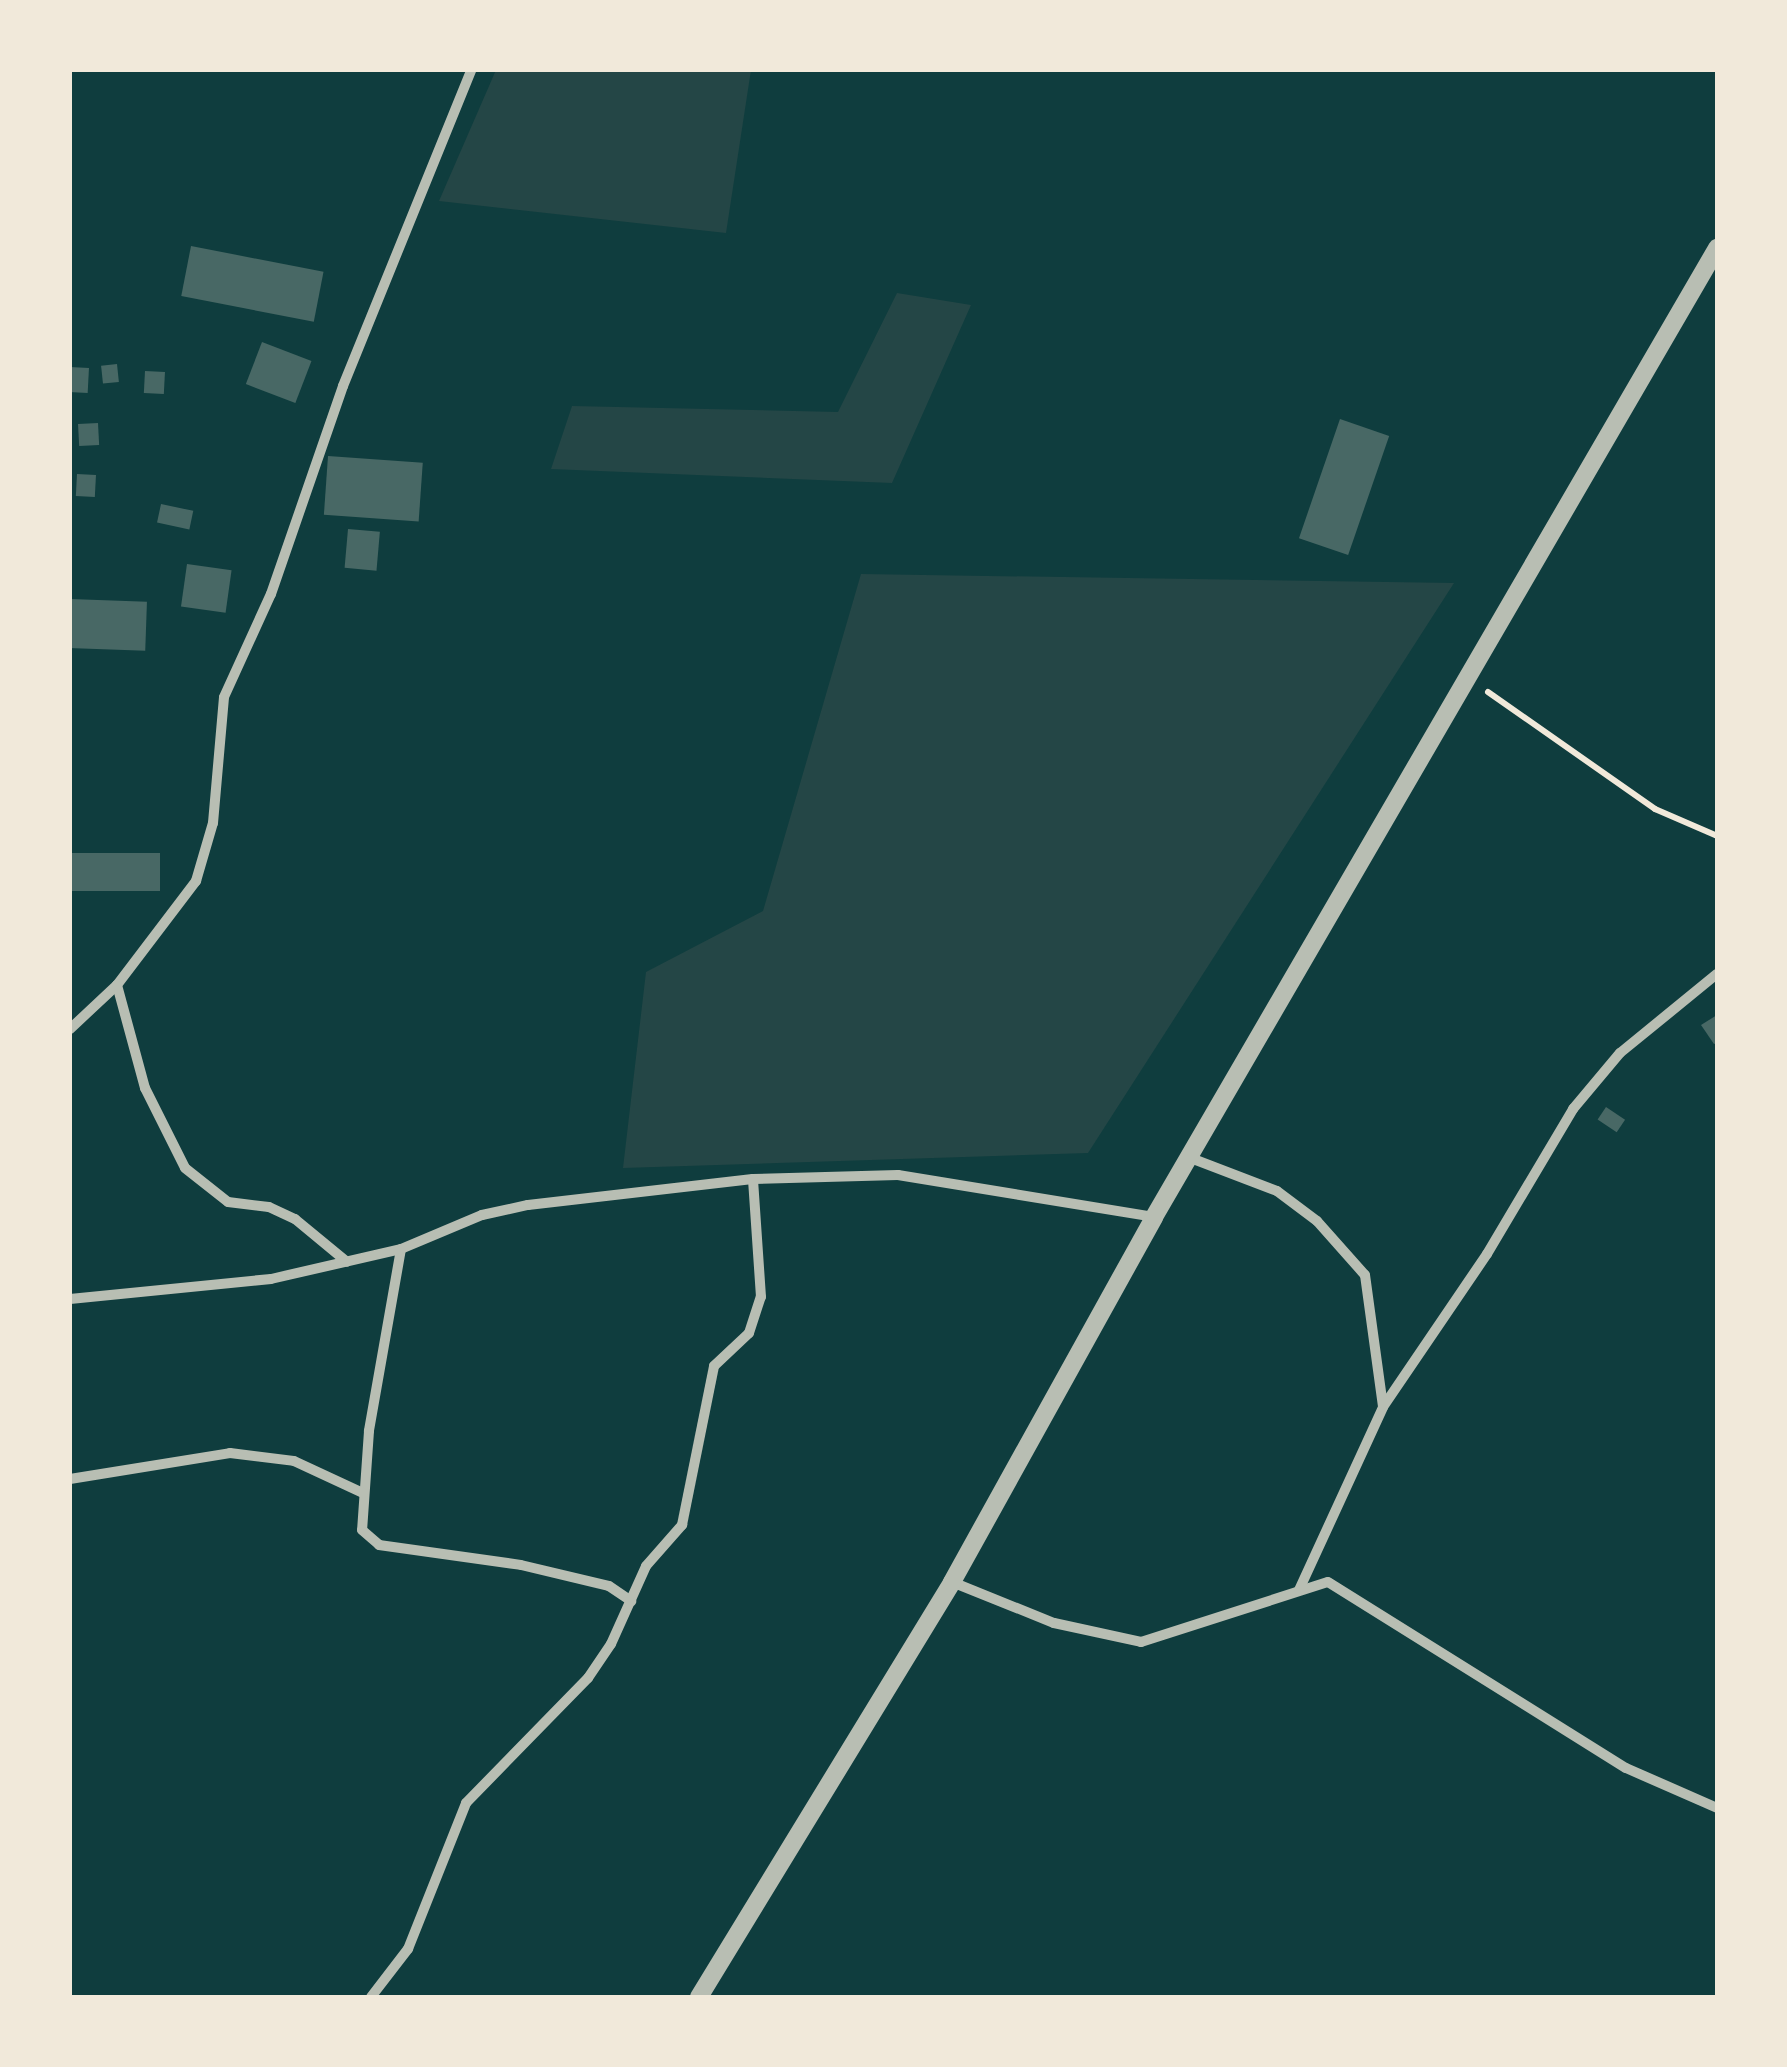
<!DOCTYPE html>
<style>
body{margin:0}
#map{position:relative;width:1787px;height:2067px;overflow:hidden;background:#0f3d3e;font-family:Commissioner,sans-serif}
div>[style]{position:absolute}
.green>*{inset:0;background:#244646}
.building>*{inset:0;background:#486865;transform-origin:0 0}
.path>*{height:6px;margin:-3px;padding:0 3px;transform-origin:3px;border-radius:3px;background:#f1e9da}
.minor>*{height:10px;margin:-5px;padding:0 5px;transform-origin:5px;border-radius:5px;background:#b8beb3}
.tertiary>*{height:18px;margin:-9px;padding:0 9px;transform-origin:9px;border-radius:9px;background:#b8beb3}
span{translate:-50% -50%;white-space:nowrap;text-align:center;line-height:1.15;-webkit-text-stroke:8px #f1e9da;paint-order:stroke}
.frame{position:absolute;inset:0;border:72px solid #f1e9da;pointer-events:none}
</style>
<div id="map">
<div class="green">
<i style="clip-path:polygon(496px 70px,751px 70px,726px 233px,439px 201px)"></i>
<i style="clip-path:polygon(897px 293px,971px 305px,892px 483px,551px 469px,572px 406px,838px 412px)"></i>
<i style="clip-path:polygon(861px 574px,1454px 583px,1088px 1153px,623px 1168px,646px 972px,763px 911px)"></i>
</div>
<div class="building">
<i style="left:191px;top:246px;width:135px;height:51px;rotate:11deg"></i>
<i style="left:262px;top:342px;width:53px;height:45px;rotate:21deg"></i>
<i style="left:117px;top:364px;width:18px;height:16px;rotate:84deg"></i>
<i style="left:70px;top:367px;width:19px;height:25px;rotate:3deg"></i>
<i style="left:145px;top:371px;width:20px;height:22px;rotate:3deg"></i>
<i style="left:1340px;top:419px;width:52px;height:126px;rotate:19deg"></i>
<i style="left:98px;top:423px;width:22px;height:20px;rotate:87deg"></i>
<i style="left:328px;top:456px;width:95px;height:59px;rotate:4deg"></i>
<i style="left:77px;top:474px;width:19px;height:22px;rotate:3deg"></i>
<i style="left:161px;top:504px;width:33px;height:19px;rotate:12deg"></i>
<i style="left:348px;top:529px;width:32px;height:39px;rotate:5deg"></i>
<i style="left:187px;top:564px;width:45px;height:43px;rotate:8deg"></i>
<i style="left:70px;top:599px;width:77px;height:49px;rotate:2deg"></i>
<i style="left:160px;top:853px;width:38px;height:90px;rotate:90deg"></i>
<i style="clip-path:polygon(1717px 1015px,1717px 1043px,1714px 1044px,1701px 1025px)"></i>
<i style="left:1606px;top:1107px;width:23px;height:15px;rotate:34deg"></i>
</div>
<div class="path">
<i style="left:1488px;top:692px;width:204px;rotate:35deg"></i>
<i style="left:1655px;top:809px;width:68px;rotate:23.5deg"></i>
</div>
<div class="minor">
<i style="left:117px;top:985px;width:107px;rotate:74.8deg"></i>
<i style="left:145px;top:1088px;width:89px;rotate:63.4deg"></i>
<i style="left:185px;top:1168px;width:55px;rotate:38.3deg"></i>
<i style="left:228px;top:1202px;width:41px;rotate:7deg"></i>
<i style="left:269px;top:1207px;width:29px;rotate:25deg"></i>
<i style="left:295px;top:1219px;width:67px;rotate:39.6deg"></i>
<i style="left:70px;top:1029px;width:64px;rotate:-43.1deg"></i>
<i style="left:117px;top:985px;width:131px;rotate:-52.8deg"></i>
<i style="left:196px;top:881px;width:60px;rotate:-73.7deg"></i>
<i style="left:213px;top:823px;width:126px;rotate:-85deg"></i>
<i style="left:224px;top:697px;width:113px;rotate:-65.5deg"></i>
<i style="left:271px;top:594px;width:220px;rotate:-70.9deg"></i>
<i style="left:343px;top:386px;width:341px;rotate:-67.9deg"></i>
<i style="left:1188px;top:1157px;width:95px;rotate:20.9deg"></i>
<i style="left:1277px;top:1191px;width:50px;rotate:36.9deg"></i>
<i style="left:1317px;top:1221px;width:72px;rotate:48.4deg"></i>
<i style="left:1365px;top:1275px;width:132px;rotate:82.2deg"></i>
<i style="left:401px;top:1249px;width:185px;rotate:100deg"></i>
<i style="left:369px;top:1431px;width:99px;rotate:94deg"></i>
<i style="left:362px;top:1530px;width:23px;rotate:41deg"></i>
<i style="left:379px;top:1545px;width:143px;rotate:8deg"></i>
<i style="left:521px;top:1565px;width:90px;rotate:13.4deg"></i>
<i style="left:609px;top:1586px;width:27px;rotate:34deg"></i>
<i style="left:70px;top:1299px;width:202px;rotate:-5.7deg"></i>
<i style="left:271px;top:1279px;width:133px;rotate:-13deg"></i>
<i style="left:401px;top:1249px;width:88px;rotate:-22.8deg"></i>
<i style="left:482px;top:1215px;width:47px;rotate:-12.3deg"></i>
<i style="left:528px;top:1205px;width:226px;rotate:-6.6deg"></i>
<i style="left:753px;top:1179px;width:145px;rotate:-1.6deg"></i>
<i style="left:898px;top:1175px;width:259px;rotate:9.3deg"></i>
<i style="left:70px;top:1479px;width:162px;rotate:-9.2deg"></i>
<i style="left:230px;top:1453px;width:64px;rotate:7.1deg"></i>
<i style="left:294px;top:1461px;width:76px;rotate:24.9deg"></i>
<i style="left:952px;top:1582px;width:110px;rotate:21.9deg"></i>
<i style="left:1054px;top:1623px;width:89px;rotate:12.3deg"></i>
<i style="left:1141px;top:1642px;width:196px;rotate:-17.8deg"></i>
<i style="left:1328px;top:1582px;width:351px;rotate:32deg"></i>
<i style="left:1626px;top:1768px;width:99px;rotate:23.7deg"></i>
<i style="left:1299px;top:1590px;width:201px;rotate:-65.3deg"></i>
<i style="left:1383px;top:1407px;width:185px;rotate:-55.8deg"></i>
<i style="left:1487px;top:1254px;width:169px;rotate:-59.3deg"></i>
<i style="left:1573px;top:1109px;width:73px;rotate:-50deg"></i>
<i style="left:1620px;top:1053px;width:125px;rotate:-39.2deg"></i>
<i style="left:371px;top:1997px;width:61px;rotate:-52.4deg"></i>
<i style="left:408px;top:1949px;width:157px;rotate:-68.3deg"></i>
<i style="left:466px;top:1803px;width:175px;rotate:-45.7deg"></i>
<i style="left:588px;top:1678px;width:41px;rotate:-55.9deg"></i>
<i style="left:611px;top:1644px;width:85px;rotate:-65.8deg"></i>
<i style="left:646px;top:1566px;width:55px;rotate:-48.7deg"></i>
<i style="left:682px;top:1525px;width:162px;rotate:-78.6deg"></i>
<i style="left:714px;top:1366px;width:48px;rotate:-43.3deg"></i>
<i style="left:749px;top:1333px;width:38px;rotate:-72deg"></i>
<i style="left:761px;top:1297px;width:118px;rotate:-93.9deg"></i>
</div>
<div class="tertiary">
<i style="left:699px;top:1997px;width:486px;rotate:-58.6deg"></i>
<i style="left:952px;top:1582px;width:417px;rotate:-61deg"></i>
<i style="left:1154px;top:1217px;width:1121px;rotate:-59.84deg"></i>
</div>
<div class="frame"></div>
</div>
